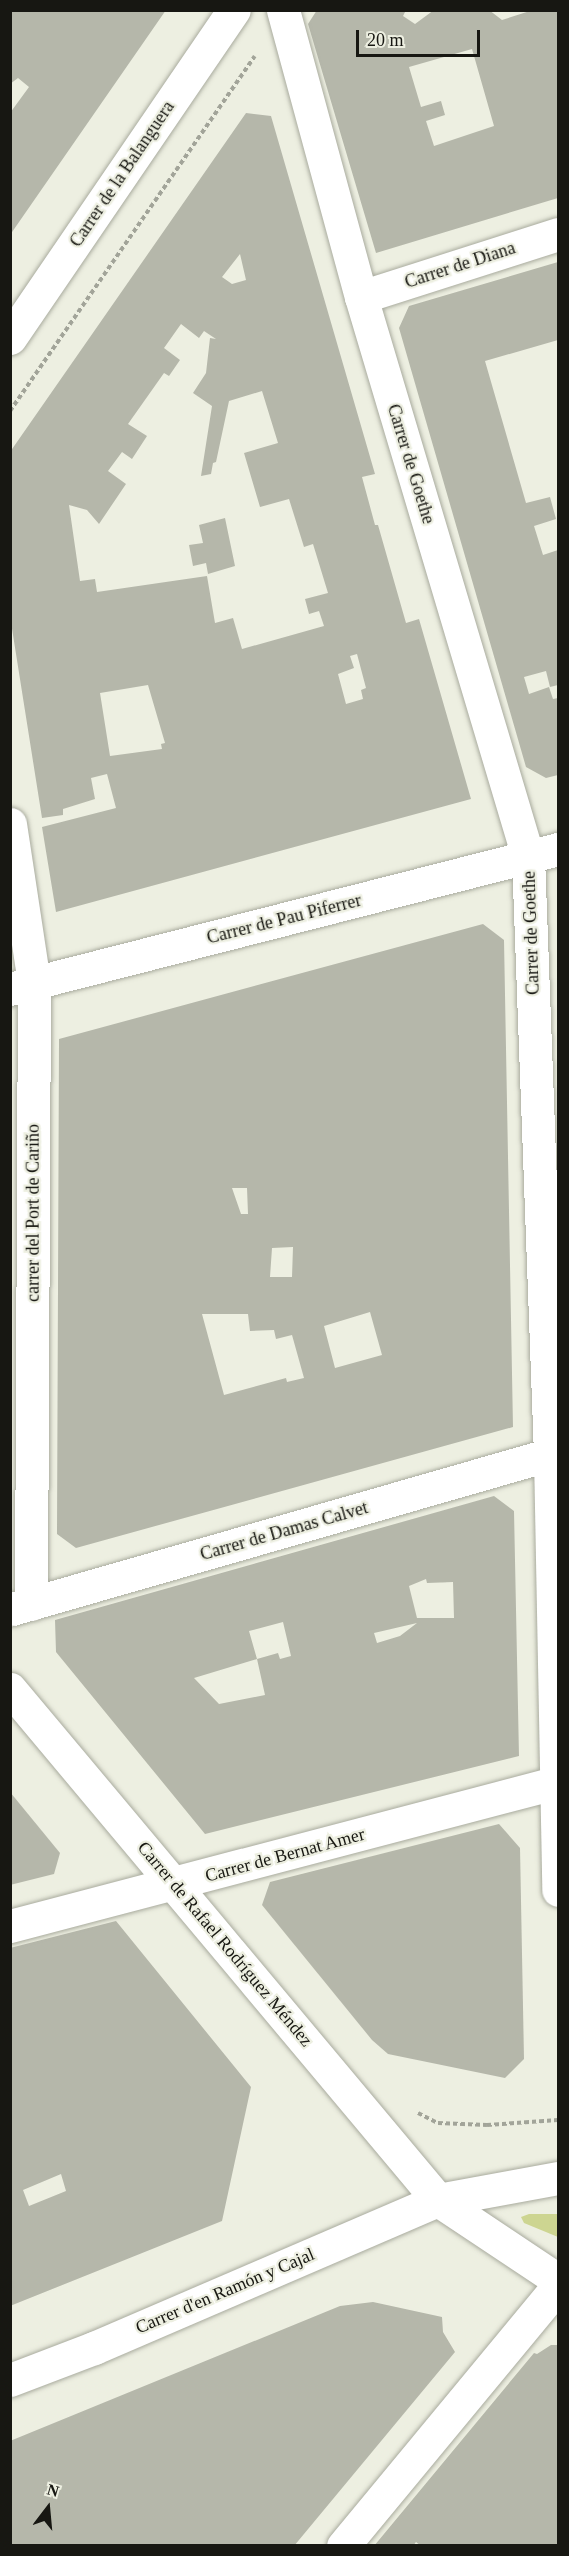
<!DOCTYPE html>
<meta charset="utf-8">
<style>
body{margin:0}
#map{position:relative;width:569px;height:2556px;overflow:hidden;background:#edefe1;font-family:"Times New Roman",serif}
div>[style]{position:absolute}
.green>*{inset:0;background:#cdd591}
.building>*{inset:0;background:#b5b7aa}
.path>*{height:4px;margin-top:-2px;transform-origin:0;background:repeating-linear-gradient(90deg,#a2a499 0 4.5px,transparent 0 7.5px)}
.roads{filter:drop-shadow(0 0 2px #a9ab9e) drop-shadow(0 0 2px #a9ab9e)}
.minor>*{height:33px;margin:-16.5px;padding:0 16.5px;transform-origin:16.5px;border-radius:16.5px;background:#fff}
.major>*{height:33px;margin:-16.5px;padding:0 16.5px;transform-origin:16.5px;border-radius:16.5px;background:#fff}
span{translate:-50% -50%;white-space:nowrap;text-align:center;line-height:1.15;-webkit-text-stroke:4.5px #edefe1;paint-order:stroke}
.street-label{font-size:18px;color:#171712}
.frame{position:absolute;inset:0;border:12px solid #171712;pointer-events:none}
.north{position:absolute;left:18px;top:2478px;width:60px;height:60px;-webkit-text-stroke:4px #edefe1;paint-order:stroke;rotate:16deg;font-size:16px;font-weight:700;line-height:24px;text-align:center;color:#171712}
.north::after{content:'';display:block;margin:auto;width:21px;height:27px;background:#171712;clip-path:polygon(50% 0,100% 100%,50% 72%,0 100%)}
.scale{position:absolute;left:356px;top:30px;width:124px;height:27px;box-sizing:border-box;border:3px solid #171712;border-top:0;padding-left:8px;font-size:18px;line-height:21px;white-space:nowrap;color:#171712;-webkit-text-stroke:4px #edefe1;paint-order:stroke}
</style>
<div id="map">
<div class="green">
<i style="clip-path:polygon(529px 2214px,558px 2214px,558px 2237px,524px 2223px,521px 2217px)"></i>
</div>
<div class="building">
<i style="clip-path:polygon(10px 10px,166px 10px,10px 235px,10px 113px,29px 87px,18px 78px,10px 84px)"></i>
<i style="clip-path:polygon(evenodd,317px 10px,406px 10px,403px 16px,415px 24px,434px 10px,489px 10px,502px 20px,533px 10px,558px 10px,558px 198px,376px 253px,308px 24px,317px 10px,472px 49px,494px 126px,434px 146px,426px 121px,445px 115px,441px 101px,421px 107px,409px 67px,472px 49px)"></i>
<i style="clip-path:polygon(evenodd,246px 113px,271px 116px,375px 474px,362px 477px,375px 525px,378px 525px,406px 623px,419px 619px,471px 799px,56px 912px,42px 827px,116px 808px,107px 774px,91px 778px,95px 799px,63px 809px,63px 815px,42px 818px,10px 616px,10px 452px,246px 113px,240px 254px,246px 280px,232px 284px,222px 277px,240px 254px,246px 113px,181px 324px,199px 338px,204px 331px,216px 339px,210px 338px,206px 373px,193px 393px,212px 406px,201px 476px,211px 474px,213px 463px,216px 462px,229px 401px,262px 391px,278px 443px,244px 453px,260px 507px,289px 499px,304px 547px,313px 544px,328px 593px,305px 599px,309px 614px,319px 611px,324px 626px,242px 649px,233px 618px,215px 623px,207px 576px,97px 592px,95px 579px,80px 581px,69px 505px,87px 510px,99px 524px,126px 484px,108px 471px,122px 452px,132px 459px,147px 436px,128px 424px,164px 373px,169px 376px,180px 360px,164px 348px,181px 324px,246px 113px,357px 654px,366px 688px,361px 690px,363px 699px,346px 704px,338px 674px,354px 668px,350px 656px,357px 654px,246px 113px,148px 685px,165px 743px,161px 744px,162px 749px,110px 756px,100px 693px,148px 685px)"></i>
<i style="clip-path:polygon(558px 262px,558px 340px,485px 361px,526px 503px,550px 497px,556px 519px,534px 526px,543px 555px,558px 550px,558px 685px,550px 687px,546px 671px,524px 677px,529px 694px,549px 687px,553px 699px,558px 698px,558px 775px,546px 778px,526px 767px,399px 328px,409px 306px)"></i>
<i style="clip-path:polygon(225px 518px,235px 566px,208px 574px,206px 563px,193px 566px,189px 545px,203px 543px,199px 525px)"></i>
<i style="clip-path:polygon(evenodd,483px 924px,504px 940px,513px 1427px,76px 1548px,57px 1534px,59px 1039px,483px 924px,232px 1188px,247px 1188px,248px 1214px,241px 1214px,232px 1188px,483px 924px,293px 1247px,292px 1277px,270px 1277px,272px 1248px,293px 1247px,483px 924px,370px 1312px,382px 1355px,335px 1368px,324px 1326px,370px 1312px,483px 924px,202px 1314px,248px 1314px,250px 1331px,274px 1330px,276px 1339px,292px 1335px,304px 1378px,287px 1382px,286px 1378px,224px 1395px,202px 1314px)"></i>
<i style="clip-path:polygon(evenodd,494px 1496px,514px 1511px,519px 1756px,205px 1834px,56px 1652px,55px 1620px,494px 1496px,426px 1579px,427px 1583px,453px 1582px,454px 1618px,417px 1618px,409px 1586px,426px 1579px,494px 1496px,283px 1622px,291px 1656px,280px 1659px,278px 1653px,257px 1659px,265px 1695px,219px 1704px,194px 1678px,257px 1659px,249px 1631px,283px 1622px,494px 1496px,417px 1623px,400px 1636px,377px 1643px,374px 1633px,417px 1623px)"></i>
<i style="clip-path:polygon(10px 1792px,60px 1853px,54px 1874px,10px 1885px)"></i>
<i style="clip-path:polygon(499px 1824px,520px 1848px,524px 2059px,505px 2078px,388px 2054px,372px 2040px,262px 1905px,270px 1882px)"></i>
<i style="clip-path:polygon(evenodd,116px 1921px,251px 2087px,222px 2221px,10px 2306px,10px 1948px,116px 1921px,61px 2174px,66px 2191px,29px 2206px,23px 2190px,61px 2174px)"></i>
<i style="clip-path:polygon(373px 2302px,442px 2317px,443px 2332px,455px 2352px,294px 2546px,10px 2546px,10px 2441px,340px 2306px)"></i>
<i style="clip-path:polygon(551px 2345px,558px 2345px,558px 2546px,421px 2546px,416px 2542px,413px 2546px,374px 2546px,534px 2353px,537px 2354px)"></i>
</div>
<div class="path">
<i style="left:10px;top:411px;width:431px;rotate:-55.4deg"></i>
<i style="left:418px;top:2113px;width:22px;rotate:27deg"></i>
<i style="left:438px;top:2123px;width:49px;rotate:2.3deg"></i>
<i style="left:487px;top:2125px;width:71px;rotate:-4deg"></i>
</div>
<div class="roads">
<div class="minor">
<i style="left:283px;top:10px;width:297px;rotate:74.8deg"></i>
<i style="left:361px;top:297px;width:584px;rotate:73.39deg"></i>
<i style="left:528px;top:857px;width:598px;rotate:87.89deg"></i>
<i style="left:550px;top:1455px;width:435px;rotate:88.9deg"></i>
<i style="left:361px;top:297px;width:207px;rotate:-17.7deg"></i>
<i style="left:10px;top:338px;width:397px;rotate:-55.7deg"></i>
<i style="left:10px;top:824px;width:160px;rotate:81.4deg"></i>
<i style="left:34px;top:982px;width:622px;rotate:90.28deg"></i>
<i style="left:10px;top:989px;width:566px;rotate:-14.33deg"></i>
<i style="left:12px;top:1609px;width:568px;rotate:-16.04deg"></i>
<i style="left:10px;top:1689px;width:667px;rotate:50.05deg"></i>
<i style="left:10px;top:1926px;width:567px;rotate:-14.72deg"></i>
<i style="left:343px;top:2546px;width:337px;rotate:-50.4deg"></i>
</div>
<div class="major">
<i style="left:438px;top:2200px;width:144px;rotate:33.7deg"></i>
<i style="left:10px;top:2380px;width:90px;rotate:-20.9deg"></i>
<i style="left:94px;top:2348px;width:374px;rotate:-23.3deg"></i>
<i style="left:438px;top:2200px;width:122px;rotate:-10.4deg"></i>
</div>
</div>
<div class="street-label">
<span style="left:122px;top:174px;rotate:-56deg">Carrer de la Balanguera</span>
<span style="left:460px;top:265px;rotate:-18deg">Carrer de Diana</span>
<span style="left:411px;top:464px;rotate:73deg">Carrer de Goethe</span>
<span style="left:284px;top:919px;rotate:-14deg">Carrer de Pau Piferrer</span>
<span style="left:531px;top:933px;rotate:-92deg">Carrer de Goethe</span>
<span style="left:33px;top:1213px;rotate:-90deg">carrer del Port de Cariño</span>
<span style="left:284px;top:1531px;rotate:-16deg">Carrer de Damas Calvet</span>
<span style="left:285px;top:1855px;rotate:-15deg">Carrer de Bernat Amer</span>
<span style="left:225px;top:1944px;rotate:50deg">Carrer de Rafael Rodríguez Méndez</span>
<span style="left:225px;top:2291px;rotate:-23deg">Carrer d'en Ramón y Cajal</span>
</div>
<div class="frame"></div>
<div class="north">N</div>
<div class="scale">20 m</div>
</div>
